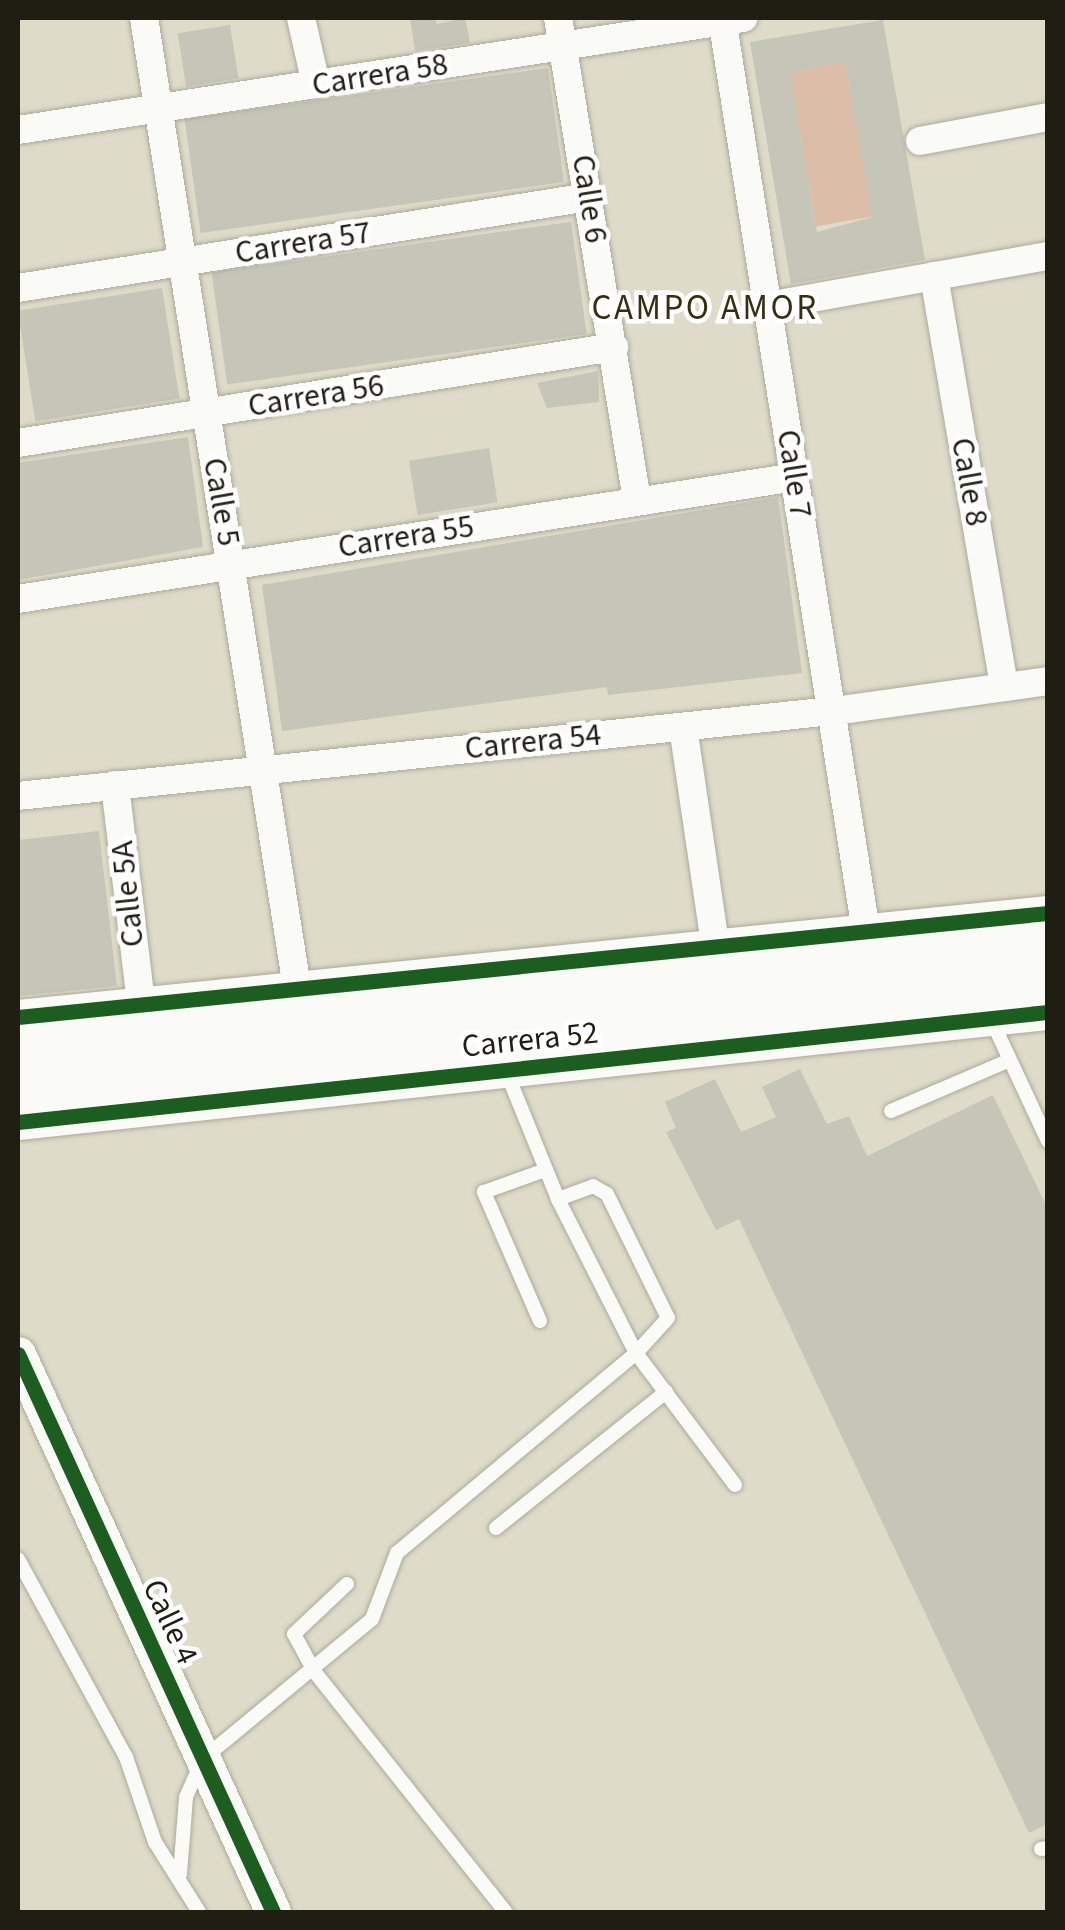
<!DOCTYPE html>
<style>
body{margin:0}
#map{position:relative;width:1065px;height:1930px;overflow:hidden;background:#dedbc8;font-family:"Source Sans 3",sans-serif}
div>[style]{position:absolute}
.green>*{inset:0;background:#dcbea8;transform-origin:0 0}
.building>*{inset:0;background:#c5c6b7;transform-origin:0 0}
.roads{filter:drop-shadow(0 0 2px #acaa9b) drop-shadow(0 0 2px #acaa9b)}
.service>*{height:14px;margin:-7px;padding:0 7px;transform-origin:7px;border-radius:7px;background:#fafaf7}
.minor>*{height:28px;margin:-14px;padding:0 14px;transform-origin:14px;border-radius:14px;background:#fafaf7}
.tertiary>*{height:35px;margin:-17.5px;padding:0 17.5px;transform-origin:17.5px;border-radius:17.5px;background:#fafaf7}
.primary>*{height:45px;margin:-22.5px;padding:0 22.5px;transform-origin:22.5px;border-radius:22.5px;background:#fafaf7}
.cycleway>*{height:15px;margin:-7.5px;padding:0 7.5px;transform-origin:7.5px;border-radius:7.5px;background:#1b5e20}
span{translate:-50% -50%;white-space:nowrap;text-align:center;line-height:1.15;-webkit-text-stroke:9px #fff;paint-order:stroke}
.street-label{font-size:32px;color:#201e12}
.neighbourhood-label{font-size:35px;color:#342f13;letter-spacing:2.5px}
.frame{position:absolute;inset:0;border:20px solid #201e12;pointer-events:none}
</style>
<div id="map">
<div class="green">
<i style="left:845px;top:62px;width:157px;height:57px;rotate:80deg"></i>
</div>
<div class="building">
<i style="clip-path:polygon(410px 18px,435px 18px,437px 24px,465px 18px,470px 43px,415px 51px)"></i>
<i style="clip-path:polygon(evenodd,883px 20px,925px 260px,791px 284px,750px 42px,883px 20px,845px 62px,872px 217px,817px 232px,789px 72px,845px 62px)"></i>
<i style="left:230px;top:25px;width:54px;height:53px;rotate:81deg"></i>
<i style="left:548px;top:68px;width:115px;height:367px;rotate:82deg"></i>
<i style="left:571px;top:222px;width:113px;height:363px;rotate:82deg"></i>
<i style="left:162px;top:288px;width:112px;height:146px;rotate:81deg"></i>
<i style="clip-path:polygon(598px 371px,599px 402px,547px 408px,537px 383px)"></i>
<i style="clip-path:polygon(188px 437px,203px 547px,18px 580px,18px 463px)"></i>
<i style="left:489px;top:448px;width:55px;height:81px;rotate:81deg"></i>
<i style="clip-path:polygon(778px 497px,802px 673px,608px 695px,607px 687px,282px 731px,262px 585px)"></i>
<i style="clip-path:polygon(99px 831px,117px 986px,18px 996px,18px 840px)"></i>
<i style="clip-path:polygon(800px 1069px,827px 1124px,849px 1116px,867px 1156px,993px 1095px,1048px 1209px,1048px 1824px,1029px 1833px,739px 1219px,716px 1230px,666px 1132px,676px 1128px,665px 1102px,715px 1079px,741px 1132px,776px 1117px,762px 1087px)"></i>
</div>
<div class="roads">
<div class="service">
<i style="left:991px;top:1019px;width:135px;rotate:65deg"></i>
<i style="left:891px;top:1111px;width:129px;rotate:-23.2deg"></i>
<i style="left:558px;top:1199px;width:37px;rotate:-20deg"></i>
<i style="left:593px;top:1186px;width:16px;rotate:30deg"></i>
<i style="left:607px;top:1194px;width:138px;rotate:63.8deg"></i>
<i style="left:668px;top:1318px;width:47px;rotate:132.4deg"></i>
<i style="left:636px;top:1353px;width:165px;rotate:53.1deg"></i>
<i style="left:540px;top:1321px;width:141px;rotate:-113.5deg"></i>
<i style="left:484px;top:1192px;width:65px;rotate:-19.8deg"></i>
<i style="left:496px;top:1528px;width:218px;rotate:-38.7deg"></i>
<i style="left:18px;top:1559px;width:226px;rotate:61.4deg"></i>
<i style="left:126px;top:1757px;width:90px;rotate:71.2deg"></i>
<i style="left:155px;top:1842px;width:83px;rotate:57.8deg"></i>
<i style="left:347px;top:1584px;width:73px;rotate:136.7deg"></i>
<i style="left:294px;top:1634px;width:42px;rotate:61.6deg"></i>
<i style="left:314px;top:1671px;width:308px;rotate:51.5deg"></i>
<i style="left:1041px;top:1849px;width:7px;rotate:-8deg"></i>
<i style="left:180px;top:1874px;width:77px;rotate:-85.5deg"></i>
<i style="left:186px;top:1797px;width:42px;rotate:-65.9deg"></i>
<i style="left:203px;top:1759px;width:219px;rotate:-39.6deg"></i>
<i style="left:372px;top:1619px;width:71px;rotate:-69.3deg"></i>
<i style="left:397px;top:1553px;width:312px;rotate:-39.9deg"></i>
<i style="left:636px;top:1353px;width:173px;rotate:-116.9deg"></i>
<i style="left:558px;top:1199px;width:138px;rotate:-112.1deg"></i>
</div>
<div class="minor">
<i style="left:144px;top:18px;width:981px;rotate:81.03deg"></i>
<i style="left:301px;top:18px;width:68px;rotate:77.2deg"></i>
<i style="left:558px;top:18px;width:488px;rotate:80.7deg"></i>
<i style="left:722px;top:18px;width:924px;rotate:81.04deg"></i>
<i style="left:18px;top:130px;width:734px;rotate:-8.78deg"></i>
<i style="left:920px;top:141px;width:130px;rotate:-10.6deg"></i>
<i style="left:934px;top:276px;width:417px;rotate:80.3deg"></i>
<i style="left:18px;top:288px;width:578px;rotate:-9.06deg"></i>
<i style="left:767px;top:306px;width:285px;rotate:-10.1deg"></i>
<i style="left:18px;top:443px;width:604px;rotate:-9.15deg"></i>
<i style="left:18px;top:599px;width:787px;rotate:-8.92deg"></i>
<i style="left:683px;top:727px;width:219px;rotate:81.6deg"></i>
<i style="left:115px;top:785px;width:221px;rotate:83.2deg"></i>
<i style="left:18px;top:796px;width:828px;rotate:-5.96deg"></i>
<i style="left:842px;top:710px;width:208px;rotate:-8deg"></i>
</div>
<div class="tertiary">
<i style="left:18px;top:1017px;width:1035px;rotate:-5.77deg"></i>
<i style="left:18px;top:1122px;width:1036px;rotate:-6.1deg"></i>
<i style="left:18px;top:1354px;width:614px;rotate:65.44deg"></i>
</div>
<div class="primary">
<i style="left:18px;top:1051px;width:1035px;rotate:-5.82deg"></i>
<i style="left:18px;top:1095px;width:1035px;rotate:-5.88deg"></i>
</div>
</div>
<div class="cycleway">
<i style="left:18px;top:1017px;width:1035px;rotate:-5.77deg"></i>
<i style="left:18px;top:1122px;width:1036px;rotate:-6.1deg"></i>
<i style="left:18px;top:1354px;width:614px;rotate:65.44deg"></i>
</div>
<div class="street-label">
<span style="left:380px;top:75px;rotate:-9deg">Carrera 58</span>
<span style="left:589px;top:199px;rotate:81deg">Calle 6</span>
<span style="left:303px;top:243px;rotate:-9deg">Carrera 57</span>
<span style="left:316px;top:396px;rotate:-9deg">Carrera 56</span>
<span style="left:794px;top:474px;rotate:81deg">Calle 7</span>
<span style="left:969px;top:482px;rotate:80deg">Calle 8</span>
<span style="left:221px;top:502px;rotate:80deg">Calle 5</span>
<span style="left:406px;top:537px;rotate:-9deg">Carrera 55</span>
<span style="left:533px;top:742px;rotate:-6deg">Carrera 54</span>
<span style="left:128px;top:894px;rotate:-96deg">Calle 5A</span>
<span style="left:530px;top:1040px;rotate:-6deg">Carrera 52</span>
<span style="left:170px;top:1622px;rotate:65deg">Calle 4</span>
</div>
<div class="neighbourhood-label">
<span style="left:705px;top:308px">CAMPO AMOR</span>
</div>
<div class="frame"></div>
</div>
